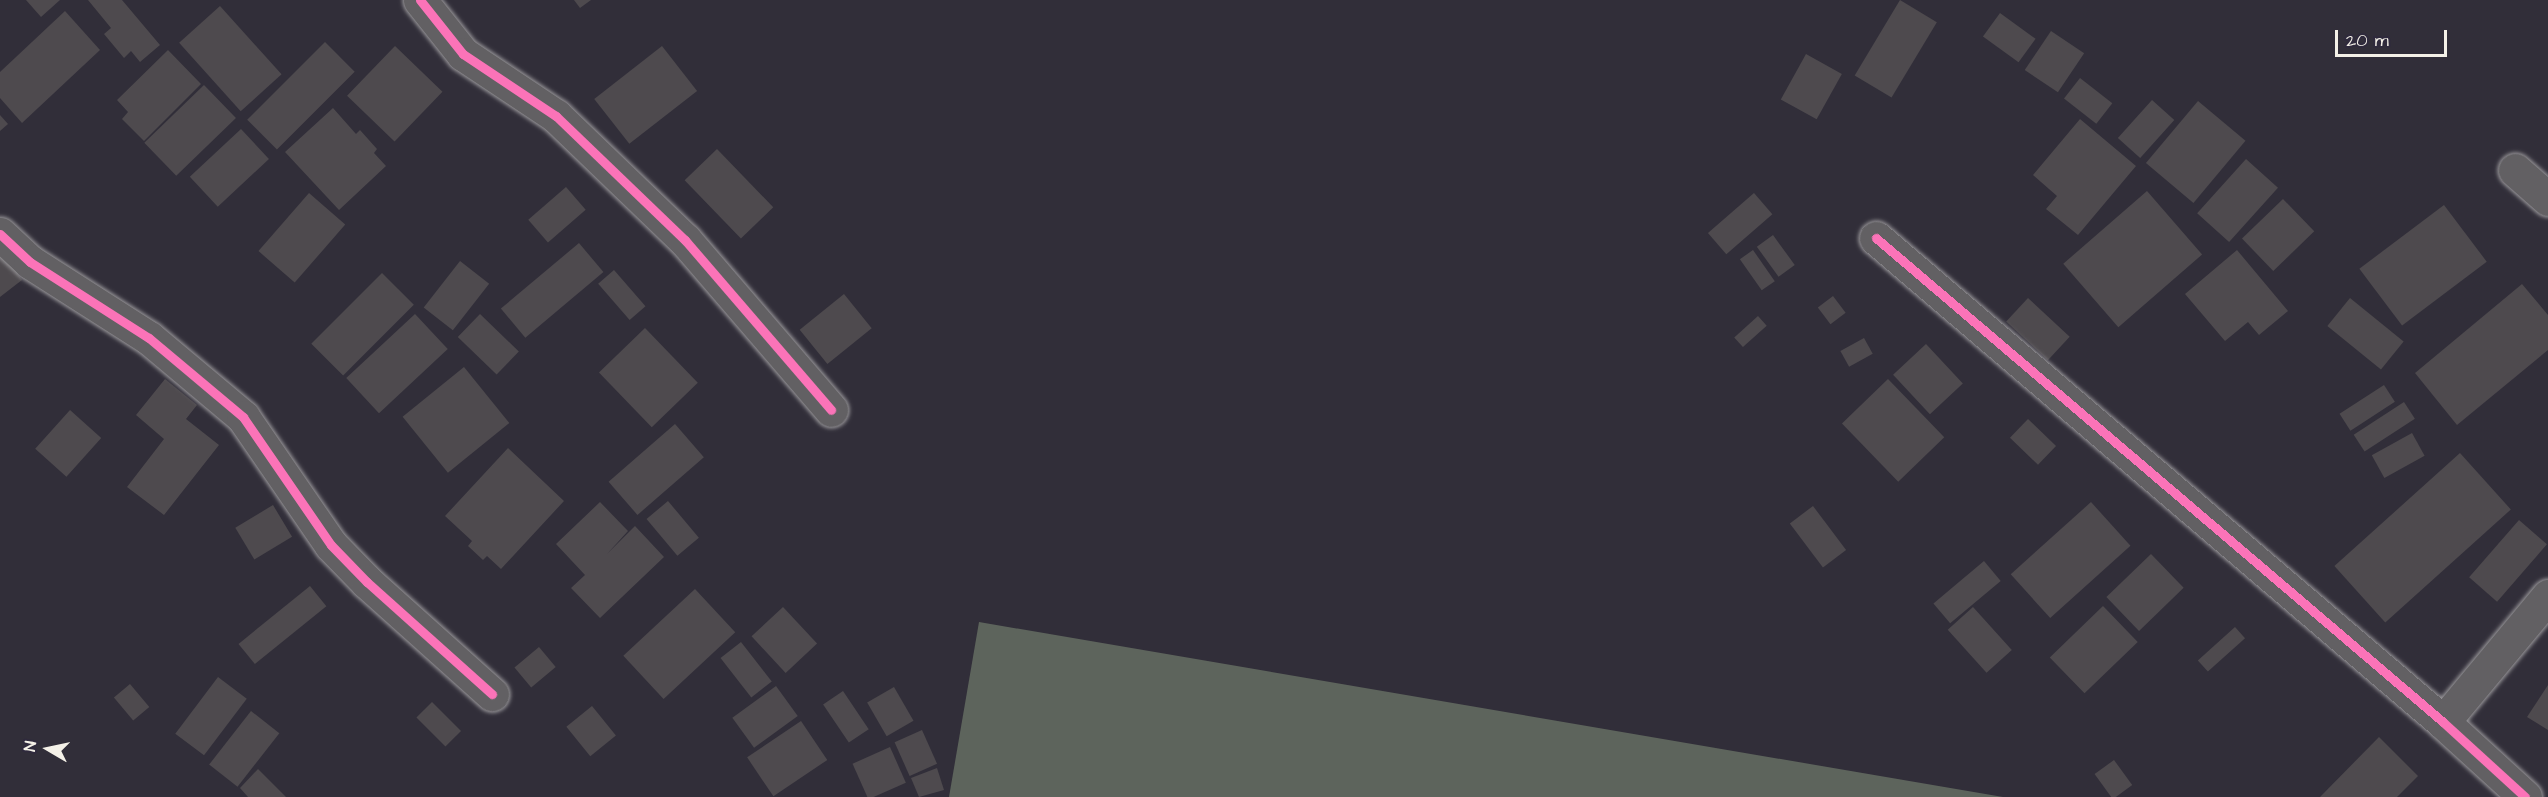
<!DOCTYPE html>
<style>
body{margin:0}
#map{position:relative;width:2548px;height:797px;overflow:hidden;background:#312e39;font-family:"Architects Daughter",sans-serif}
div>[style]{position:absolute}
.green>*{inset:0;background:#5d645c}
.building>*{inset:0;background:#4e4a4e;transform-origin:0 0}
.roads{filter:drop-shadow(0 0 2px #9a989b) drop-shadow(0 0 2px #9a989b)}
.minor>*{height:33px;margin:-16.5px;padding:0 16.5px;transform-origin:16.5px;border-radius:16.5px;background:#626063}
.cycleway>*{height:9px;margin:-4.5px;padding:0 4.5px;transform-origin:4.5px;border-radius:4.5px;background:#fb73b8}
span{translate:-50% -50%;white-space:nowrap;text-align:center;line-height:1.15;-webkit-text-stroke:4.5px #2f2a3d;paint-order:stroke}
.north{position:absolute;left:18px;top:719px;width:60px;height:60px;-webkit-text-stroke:4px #2f2a3d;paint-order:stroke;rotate:279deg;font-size:16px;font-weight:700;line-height:24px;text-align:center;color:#f4f1e8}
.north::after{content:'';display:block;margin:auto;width:21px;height:27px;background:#f4f1e8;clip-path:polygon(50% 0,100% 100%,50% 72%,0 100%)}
.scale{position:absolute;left:2335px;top:30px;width:112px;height:27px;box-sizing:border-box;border:3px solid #f4f1e8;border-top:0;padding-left:8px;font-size:18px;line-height:21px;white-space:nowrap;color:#f4f1e8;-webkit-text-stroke:4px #2f2a3d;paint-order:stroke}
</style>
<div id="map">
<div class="green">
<i style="clip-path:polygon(979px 622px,2003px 797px,949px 797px)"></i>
</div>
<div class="building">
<i style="clip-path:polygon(26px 0,60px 0,41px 17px)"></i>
<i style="clip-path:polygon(88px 0,122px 0,160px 45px,140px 62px,131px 51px,124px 58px,104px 34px,111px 28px)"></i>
<i style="clip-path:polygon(574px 0,591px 0,580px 8px)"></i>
<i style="left:1900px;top:0;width:43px;height:88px;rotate:31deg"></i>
<i style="left:220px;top:6px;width:92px;height:55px;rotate:48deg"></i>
<i style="clip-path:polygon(65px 11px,100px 50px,22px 123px,0 98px,0 72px)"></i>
<i style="left:2000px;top:13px;width:44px;height:29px;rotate:36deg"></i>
<i style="left:2051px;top:31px;width:40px;height:47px;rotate:34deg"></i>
<i style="left:325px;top:42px;width:42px;height:110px;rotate:45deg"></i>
<i style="left:395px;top:46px;width:66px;height:69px;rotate:44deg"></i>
<i style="left:662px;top:46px;width:57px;height:86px;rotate:52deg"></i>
<i style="clip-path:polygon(168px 50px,201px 84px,144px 141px,122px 119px,128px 112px,117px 100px)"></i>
<i style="left:1806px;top:54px;width:41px;height:52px;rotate:29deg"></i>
<i style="left:2080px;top:78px;width:41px;height:26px;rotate:38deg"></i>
<i style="left:204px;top:85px;width:46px;height:83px;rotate:46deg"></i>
<i style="left:2152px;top:100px;width:30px;height:51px;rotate:42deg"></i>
<i style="left:2198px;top:101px;width:62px;height:81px;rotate:40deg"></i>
<i style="clip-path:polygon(333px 108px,356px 134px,360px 130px,377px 149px,374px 153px,386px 166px,339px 210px,285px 152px)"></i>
<i style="clip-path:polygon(0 115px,8px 124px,0 131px)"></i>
<i style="clip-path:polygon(2080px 119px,2136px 166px,2078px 235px,2046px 209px,2057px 196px,2033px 175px)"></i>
<i style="left:241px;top:129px;width:41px;height:70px;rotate:47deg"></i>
<i style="left:717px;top:149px;width:81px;height:45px;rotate:46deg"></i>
<i style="left:2246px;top:159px;width:43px;height:73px;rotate:42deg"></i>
<i style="left:566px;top:187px;width:30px;height:50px;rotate:49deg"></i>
<i style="left:2147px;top:191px;width:84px;height:111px;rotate:49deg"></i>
<i style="left:309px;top:193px;width:48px;height:77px;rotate:41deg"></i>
<i style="left:1754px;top:193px;width:28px;height:61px;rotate:49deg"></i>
<i style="left:2283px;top:199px;width:45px;height:57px;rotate:46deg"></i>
<i style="left:2444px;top:205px;width:71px;height:106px;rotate:53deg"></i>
<i style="left:1773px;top:235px;width:37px;height:20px;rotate:54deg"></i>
<i style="left:579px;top:243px;width:38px;height:102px;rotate:50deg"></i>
<i style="clip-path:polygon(0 249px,22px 280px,0 297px)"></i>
<i style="left:1753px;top:250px;width:38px;height:16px;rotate:55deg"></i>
<i style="clip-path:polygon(2237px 250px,2288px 311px,2259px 335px,2248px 322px,2225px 341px,2185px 294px)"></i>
<i style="left:460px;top:261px;width:37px;height:59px;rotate:38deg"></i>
<i style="left:614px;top:270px;width:48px;height:21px;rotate:49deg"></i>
<i style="left:382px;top:273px;width:45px;height:100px;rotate:45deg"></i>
<i style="clip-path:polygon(2522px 284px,2548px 315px,2548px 350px,2457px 425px,2415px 373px)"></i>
<i style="left:844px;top:294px;width:44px;height:57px;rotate:51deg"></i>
<i style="left:1833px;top:296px;width:21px;height:19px;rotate:53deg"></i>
<i style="left:2028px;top:298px;width:57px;height:32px;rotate:43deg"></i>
<i style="left:2350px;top:298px;width:69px;height:36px;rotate:39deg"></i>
<i style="left:415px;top:314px;width:48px;height:94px;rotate:47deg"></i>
<i style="left:480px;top:314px;width:54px;height:32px;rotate:44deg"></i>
<i style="left:1758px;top:316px;width:13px;height:32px;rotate:48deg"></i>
<i style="left:645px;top:328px;width:76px;height:64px;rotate:46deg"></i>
<i style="left:1864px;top:338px;width:18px;height:27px;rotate:61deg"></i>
<i style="left:1926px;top:344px;width:54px;height:45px;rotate:47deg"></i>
<i style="left:464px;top:367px;width:72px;height:79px;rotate:51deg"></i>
<i style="clip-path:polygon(165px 379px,197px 405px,186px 419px,219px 445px,164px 515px,127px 487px,164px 439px,136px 415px)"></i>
<i style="left:1888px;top:379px;width:81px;height:64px;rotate:46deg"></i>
<i style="left:2384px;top:385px;width:20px;height:53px;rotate:57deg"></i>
<i style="left:2404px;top:402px;width:20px;height:60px;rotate:57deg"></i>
<i style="left:70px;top:410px;width:42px;height:52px;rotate:42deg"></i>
<i style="left:2028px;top:419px;width:39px;height:26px;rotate:44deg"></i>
<i style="left:675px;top:424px;width:44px;height:88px;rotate:49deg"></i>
<i style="left:2412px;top:433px;width:26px;height:46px;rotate:61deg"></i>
<i style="clip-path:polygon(508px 448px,564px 501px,501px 569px,487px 556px,483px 560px,468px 546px,472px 541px,445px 516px)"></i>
<i style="left:2460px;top:453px;width:76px;height:169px;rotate:48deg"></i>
<i style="left:668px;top:501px;width:48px;height:28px;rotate:50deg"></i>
<i style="clip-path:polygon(600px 502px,628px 531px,607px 554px,635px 526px,664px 557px,600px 618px,571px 588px,585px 575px,556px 544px)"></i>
<i style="left:2091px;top:502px;width:59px;height:108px;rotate:48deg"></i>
<i style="left:273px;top:505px;width:37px;height:44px;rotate:59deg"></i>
<i style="left:1813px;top:506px;width:55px;height:29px;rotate:53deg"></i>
<i style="left:2519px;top:520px;width:37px;height:76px;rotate:41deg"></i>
<i style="left:2151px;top:554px;width:47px;height:62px;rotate:46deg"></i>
<i style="left:1984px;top:561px;width:26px;height:66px;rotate:50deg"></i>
<i style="left:310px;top:586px;width:26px;height:92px;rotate:51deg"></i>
<i style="left:695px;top:589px;width:59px;height:98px;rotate:47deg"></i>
<i style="left:2103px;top:606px;width:50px;height:74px;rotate:46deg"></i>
<i style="left:783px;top:607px;width:50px;height:43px;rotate:47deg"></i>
<i style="left:1973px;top:607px;width:58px;height:34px;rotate:48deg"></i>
<i style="left:2235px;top:627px;width:15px;height:50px;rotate:48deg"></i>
<i style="left:741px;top:642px;width:50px;height:26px;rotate:52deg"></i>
<i style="left:539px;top:647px;width:26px;height:32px;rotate:50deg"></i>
<i style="left:218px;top:677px;width:36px;height:71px;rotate:37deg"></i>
<i style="left:130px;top:684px;width:30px;height:21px;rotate:50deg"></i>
<i style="clip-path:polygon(2548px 685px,2548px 730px,2527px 717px)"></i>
<i style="left:776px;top:686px;width:37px;height:54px;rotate:54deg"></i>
<i style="left:894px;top:687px;width:39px;height:31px;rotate:60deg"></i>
<i style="left:843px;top:691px;width:46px;height:24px;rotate:56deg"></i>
<i style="left:432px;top:702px;width:41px;height:22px;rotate:45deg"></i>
<i style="left:592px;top:706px;width:38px;height:33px;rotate:51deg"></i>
<i style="left:251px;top:711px;width:36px;height:68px;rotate:38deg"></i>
<i style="left:801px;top:721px;width:47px;height:65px;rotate:56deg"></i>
<i style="left:922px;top:730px;width:37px;height:30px;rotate:66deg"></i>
<i style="clip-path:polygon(2379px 737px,2418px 776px,2397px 797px,2320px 797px)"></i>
<i style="left:890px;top:747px;width:39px;height:41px;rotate:66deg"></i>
<i style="left:2114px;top:760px;width:31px;height:24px;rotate:54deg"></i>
<i style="clip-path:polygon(937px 768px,944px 790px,919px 797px,911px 778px)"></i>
<i style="clip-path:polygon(258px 769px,286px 797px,248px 797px,240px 788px)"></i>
</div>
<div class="roads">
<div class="minor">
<i style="left:420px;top:0;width:69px;rotate:51.5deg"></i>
<i style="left:463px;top:54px;width:112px;rotate:33.7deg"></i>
<i style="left:556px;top:116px;width:179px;rotate:43.9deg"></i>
<i style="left:685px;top:240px;width:224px;rotate:49.3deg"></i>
<i style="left:2515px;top:170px;width:44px;rotate:41.3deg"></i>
<i style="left:0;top:234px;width:41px;rotate:43deg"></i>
<i style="left:30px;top:262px;width:141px;rotate:32.6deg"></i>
<i style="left:149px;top:338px;width:123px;rotate:40deg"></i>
<i style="left:243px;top:417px;width:155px;rotate:55.5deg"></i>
<i style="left:331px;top:545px;width:52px;rotate:45.8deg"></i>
<i style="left:367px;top:582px;width:168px;rotate:41.9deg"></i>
<i style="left:1876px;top:238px;width:745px;rotate:40.48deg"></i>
<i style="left:2443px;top:722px;width:111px;rotate:42.4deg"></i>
<i style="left:2443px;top:722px;width:164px;rotate:-50.2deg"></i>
</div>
</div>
<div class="cycleway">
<i style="left:420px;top:0;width:69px;rotate:51.5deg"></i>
<i style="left:463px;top:54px;width:112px;rotate:33.7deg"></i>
<i style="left:556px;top:116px;width:179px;rotate:43.9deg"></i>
<i style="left:685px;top:240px;width:224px;rotate:49.3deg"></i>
<i style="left:0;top:234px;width:41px;rotate:43deg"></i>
<i style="left:30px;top:262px;width:141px;rotate:32.6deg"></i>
<i style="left:149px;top:338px;width:123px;rotate:40deg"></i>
<i style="left:243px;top:417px;width:155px;rotate:55.5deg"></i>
<i style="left:331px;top:545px;width:52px;rotate:45.8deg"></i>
<i style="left:367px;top:582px;width:168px;rotate:41.9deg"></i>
<i style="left:1876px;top:238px;width:745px;rotate:40.48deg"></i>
<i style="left:2443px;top:722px;width:111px;rotate:42.4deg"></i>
</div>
<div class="north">N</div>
<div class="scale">20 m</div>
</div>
